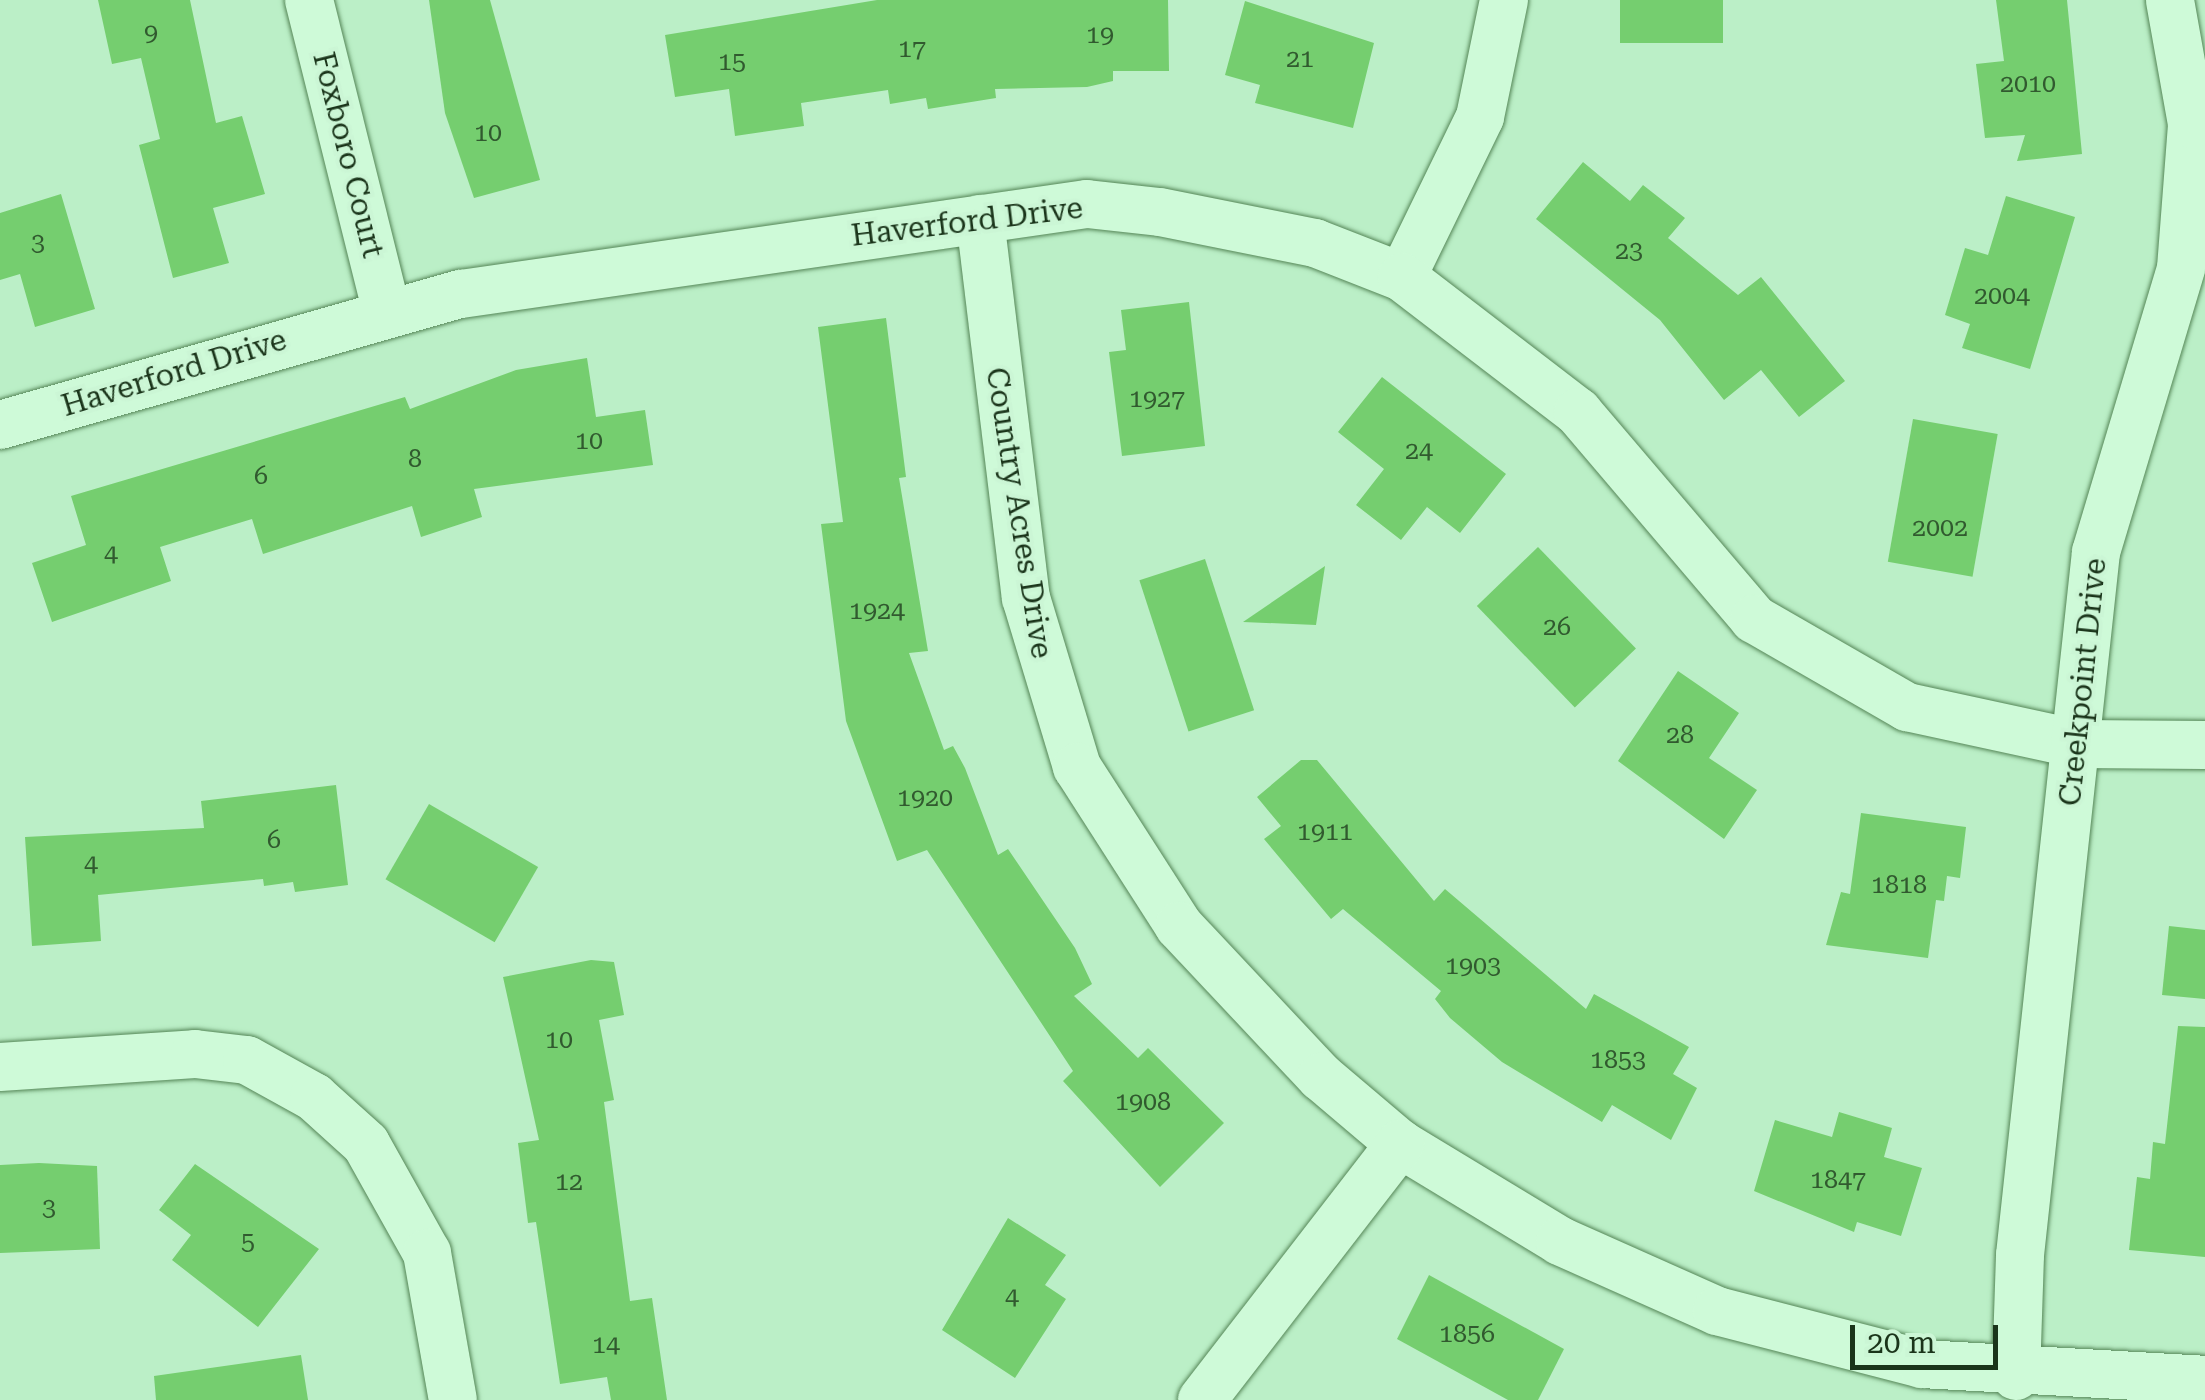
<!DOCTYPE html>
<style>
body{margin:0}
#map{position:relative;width:2205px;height:1400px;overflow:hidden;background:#bbefc7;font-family:"Roboto Serif",serif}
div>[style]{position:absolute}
.building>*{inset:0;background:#75ce6f;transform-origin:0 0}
.roads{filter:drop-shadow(0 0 2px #558657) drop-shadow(0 0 2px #558657)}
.street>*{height:48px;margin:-24px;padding:0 24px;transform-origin:24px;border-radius:24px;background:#cefad8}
span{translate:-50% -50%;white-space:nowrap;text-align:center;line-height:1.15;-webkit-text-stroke:8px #cbf6d5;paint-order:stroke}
.number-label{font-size:25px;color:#315a2f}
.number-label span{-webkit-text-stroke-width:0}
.street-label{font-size:30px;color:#1a341a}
.scale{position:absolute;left:1850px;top:1325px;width:148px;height:45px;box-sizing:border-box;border:5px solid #1a341a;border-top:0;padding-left:12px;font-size:30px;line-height:35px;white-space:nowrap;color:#1a341a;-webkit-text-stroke:8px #cbf6d5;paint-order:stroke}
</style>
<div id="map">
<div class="building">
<i style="clip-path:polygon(98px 0,190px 0,216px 123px,242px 116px,265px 194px,213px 208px,229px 263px,173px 278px,139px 145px,160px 139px,141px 58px,112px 64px)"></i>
<i style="clip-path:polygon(429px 0,490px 0,540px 180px,474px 198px,445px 113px)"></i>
<i style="clip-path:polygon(877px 0,1168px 0,1169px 71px,1113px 71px,1113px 81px,1087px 87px,995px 89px,996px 98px,928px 109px,926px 98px,890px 104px,888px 90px,801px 103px,804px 126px,735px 136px,729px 89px,675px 97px,665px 35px)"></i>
<i style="left:1620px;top:0;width:103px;height:43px"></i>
<i style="clip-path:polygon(1996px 0,2067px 0,2082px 154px,2017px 161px,2025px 135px,1985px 138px,1976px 64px,2004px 61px)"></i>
<i style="clip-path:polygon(1245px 1px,1374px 43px,1353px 128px,1255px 103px,1260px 85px,1225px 75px)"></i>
<i style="clip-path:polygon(1583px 162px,1630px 201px,1643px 185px,1685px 218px,1668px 238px,1738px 295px,1761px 277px,1845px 381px,1799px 417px,1761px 370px,1724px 400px,1660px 320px,1536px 219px)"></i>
<i style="clip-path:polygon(61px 194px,95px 309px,35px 327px,20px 274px,0 280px,0 213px)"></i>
<i style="clip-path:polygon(2006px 196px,2075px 217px,2030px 369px,1962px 348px,1970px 324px,1945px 315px,1965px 248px,1988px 255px)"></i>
<i style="clip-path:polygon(1189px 302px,1205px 446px,1122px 456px,1109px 352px,1126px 350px,1121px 310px)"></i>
<i style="clip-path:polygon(886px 318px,906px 477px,899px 478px,928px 651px,909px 653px,944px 750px,953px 746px,965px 768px,998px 855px,1008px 849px,1075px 948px,1092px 984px,1074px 996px,1138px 1058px,1148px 1048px,1224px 1123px,1160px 1187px,1063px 1081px,1073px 1071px,927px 850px,897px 861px,846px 721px,821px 524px,843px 522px,818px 327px)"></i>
<i style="clip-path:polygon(587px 358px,596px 417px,645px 410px,653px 465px,474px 489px,482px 517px,421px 537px,412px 506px,263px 554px,252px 519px,160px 547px,171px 581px,52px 622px,32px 563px,86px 545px,71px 496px,405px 397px,410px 409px,516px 370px)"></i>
<i style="clip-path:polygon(1382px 377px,1506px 474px,1460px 533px,1427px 507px,1401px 540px,1356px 505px,1384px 469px,1338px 432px)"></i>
<i style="left:1913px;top:419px;width:86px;height:145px;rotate:10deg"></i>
<i style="left:1538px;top:547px;width:141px;height:85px;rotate:46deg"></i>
<i style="left:1205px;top:559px;width:159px;height:69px;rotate:72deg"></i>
<i style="clip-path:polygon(1325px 566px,1316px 625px,1243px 622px)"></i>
<i style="clip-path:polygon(1678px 671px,1739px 713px,1709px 758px,1757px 790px,1724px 839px,1618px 761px)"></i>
<i style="clip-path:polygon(1301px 760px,1317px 760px,1434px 901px,1445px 889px,1586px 1009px,1594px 994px,1689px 1047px,1673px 1074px,1697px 1088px,1671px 1140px,1612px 1105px,1602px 1122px,1502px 1062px,1450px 1018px,1435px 999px,1441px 991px,1343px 909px,1331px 919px,1264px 839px,1281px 826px,1257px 797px)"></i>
<i style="clip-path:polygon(336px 785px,348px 885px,295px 892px,293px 882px,264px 886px,263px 879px,98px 895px,101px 941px,32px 946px,25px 837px,204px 828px,201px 801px)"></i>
<i style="left:429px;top:804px;width:126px;height:87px;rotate:30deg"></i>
<i style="clip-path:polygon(1861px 813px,1966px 827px,1960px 878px,1947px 876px,1944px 901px,1936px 900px,1928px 958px,1826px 945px,1841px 892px,1850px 894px)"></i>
<i style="clip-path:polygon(2169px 926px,2205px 930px,2205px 999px,2162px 995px)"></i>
<i style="clip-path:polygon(591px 960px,614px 962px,624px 1015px,599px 1020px,614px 1100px,604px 1102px,630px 1301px,652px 1298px,667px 1400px,611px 1400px,607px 1377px,560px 1384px,536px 1222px,528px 1223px,518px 1143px,539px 1140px,503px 977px)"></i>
<i style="clip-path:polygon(2178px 1026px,2205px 1027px,2205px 1257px,2129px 1250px,2137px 1177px,2150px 1179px,2153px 1142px,2165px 1144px)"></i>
<i style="clip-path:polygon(1839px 1112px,1892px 1128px,1884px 1157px,1922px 1168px,1901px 1236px,1857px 1222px,1854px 1232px,1754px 1191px,1775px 1120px,1832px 1137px)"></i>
<i style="clip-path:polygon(39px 1163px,97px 1166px,100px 1249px,0 1253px,0 1165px)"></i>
<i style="clip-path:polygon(195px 1164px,319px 1249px,258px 1327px,172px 1260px,191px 1235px,159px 1210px)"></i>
<i style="clip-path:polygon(1008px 1218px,1066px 1255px,1045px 1285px,1066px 1299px,1015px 1378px,942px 1330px)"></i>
<i style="clip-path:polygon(1429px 1275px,1564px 1349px,1538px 1400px,1508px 1400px,1397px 1339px)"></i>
<i style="clip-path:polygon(301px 1355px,308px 1400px,156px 1400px,154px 1376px)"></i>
</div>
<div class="roads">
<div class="street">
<i style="left:309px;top:0;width:318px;rotate:76deg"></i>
<i style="left:980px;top:219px;width:382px;rotate:83.1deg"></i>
<i style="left:1026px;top:598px;width:177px;rotate:73.2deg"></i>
<i style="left:1077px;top:767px;width:189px;rotate:57.3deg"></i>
<i style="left:1179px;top:926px;width:207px;rotate:46.8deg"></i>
<i style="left:1321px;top:1077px;width:104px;rotate:40.3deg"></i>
<i style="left:1400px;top:1144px;width:187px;rotate:31.2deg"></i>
<i style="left:1560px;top:1241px;width:172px;rotate:24deg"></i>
<i style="left:1717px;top:1311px;width:212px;rotate:14.5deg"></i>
<i style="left:1922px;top:1364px;width:283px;rotate:3.2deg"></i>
<i style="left:1402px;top:277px;width:178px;rotate:-64deg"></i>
<i style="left:1480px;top:117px;width:119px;rotate:-78.4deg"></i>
<i style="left:0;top:425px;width:479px;rotate:-15.9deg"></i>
<i style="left:461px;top:294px;width:632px;rotate:-8.18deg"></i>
<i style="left:1087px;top:204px;width:73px;rotate:6.3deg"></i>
<i style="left:1160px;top:212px;width:158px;rotate:11.3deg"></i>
<i style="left:1315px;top:243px;width:93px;rotate:21.3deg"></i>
<i style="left:1402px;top:277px;width:222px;rotate:37.5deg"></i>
<i style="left:1578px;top:412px;width:272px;rotate:49.6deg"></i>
<i style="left:1754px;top:619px;width:177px;rotate:29.9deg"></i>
<i style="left:1907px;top:707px;width:175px;rotate:12.2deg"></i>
<i style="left:2078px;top:744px;width:127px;rotate:0.5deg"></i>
<i style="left:0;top:1067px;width:195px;rotate:-3.8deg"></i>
<i style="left:195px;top:1054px;width:52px;rotate:6.6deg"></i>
<i style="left:247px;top:1060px;width:77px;rotate:28.9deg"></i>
<i style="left:314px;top:1097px;width:70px;rotate:42.1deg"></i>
<i style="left:366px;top:1144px;width:125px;rotate:60.8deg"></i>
<i style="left:427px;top:1253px;width:149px;rotate:80deg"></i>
<i style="left:2016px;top:1376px;width:121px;rotate:-88.1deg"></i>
<i style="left:2020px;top:1255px;width:707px;rotate:-83.83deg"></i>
<i style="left:2096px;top:552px;width:296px;rotate:-73.3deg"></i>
<i style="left:2181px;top:268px;width:144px;rotate:-85.6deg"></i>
<i style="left:2192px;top:124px;width:126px;rotate:-100.1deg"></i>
<i style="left:1202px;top:1400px;width:324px;rotate:-52.3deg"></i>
</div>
</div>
<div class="number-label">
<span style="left:151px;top:33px">9</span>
<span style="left:1100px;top:35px">19</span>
<span style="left:912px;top:49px">17</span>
<span style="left:1300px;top:59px">21</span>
<span style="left:732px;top:62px">15</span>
<span style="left:2028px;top:84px">2010</span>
<span style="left:488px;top:133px">10</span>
<span style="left:38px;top:243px">3</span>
<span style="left:1629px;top:251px">23</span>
<span style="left:2002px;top:296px">2004</span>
<span style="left:1157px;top:399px">1927</span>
<span style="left:589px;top:441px">10</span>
<span style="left:1419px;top:451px">24</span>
<span style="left:415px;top:459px">8</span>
<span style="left:261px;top:476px">6</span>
<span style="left:1940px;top:528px">2002</span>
<span style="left:111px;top:554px">4</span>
<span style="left:877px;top:611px">1924</span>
<span style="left:1557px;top:627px">26</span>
<span style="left:1680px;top:735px">28</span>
<span style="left:925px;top:798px">1920</span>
<span style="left:1325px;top:832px">1911</span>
<span style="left:274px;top:840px">6</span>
<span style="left:91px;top:864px">4</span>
<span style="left:1899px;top:885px">1818</span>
<span style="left:1473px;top:966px">1903</span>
<span style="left:559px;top:1040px">10</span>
<span style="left:1618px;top:1060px">1853</span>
<span style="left:1143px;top:1102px">1908</span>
<span style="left:1838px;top:1180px">1847</span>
<span style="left:569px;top:1182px">12</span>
<span style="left:49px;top:1208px">3</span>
<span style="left:248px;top:1242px">5</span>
<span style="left:1012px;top:1297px">4</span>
<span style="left:1467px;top:1334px">1856</span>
<span style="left:606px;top:1345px">14</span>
</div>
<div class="street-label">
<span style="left:348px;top:155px;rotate:76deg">Foxboro Court</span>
<span style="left:967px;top:222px;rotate:-7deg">Haverford Drive</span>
<span style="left:174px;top:373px;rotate:-17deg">Haverford Drive</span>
<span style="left:1019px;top:513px;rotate:81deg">Country Acres Drive</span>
<span style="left:2083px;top:682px;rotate:-84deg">Creekpoint Drive</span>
</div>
<div class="scale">20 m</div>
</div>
